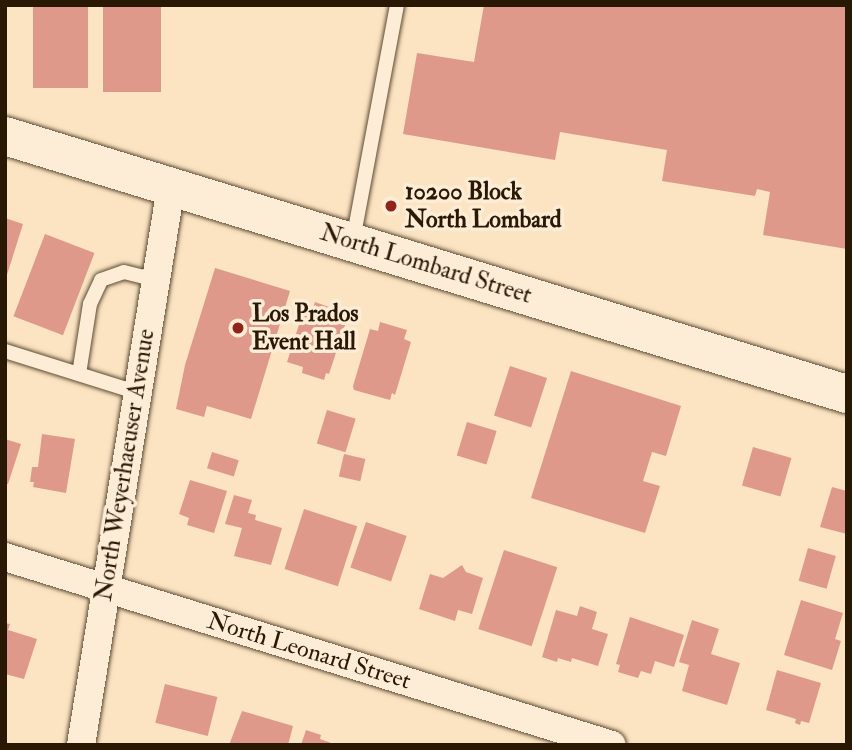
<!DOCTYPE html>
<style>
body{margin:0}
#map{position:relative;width:852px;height:750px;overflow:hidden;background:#fce4c2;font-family:"IM FELL Double Pica",serif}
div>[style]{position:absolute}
.building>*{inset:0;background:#df998a;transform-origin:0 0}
.roads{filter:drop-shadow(0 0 2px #5d4b34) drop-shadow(0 0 2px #5d4b34)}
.service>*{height:14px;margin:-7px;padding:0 7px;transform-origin:7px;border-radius:7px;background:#fdedd7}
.minor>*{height:28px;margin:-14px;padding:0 14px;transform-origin:14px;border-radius:14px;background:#fdedd7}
.secondary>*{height:38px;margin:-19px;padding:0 19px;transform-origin:19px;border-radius:19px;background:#fdedd7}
.dots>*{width:19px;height:19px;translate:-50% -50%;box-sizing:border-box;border:4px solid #fdedd7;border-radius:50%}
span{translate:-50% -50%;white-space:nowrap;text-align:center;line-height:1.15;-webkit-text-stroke:7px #fdedd7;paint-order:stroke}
.poi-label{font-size:24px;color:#281804;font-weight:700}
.left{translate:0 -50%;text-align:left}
.street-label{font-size:24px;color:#281804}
.frame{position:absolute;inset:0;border:7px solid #281804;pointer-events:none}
</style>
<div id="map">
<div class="building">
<i style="left:33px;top:5px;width:55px;height:83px"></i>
<i style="left:103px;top:5px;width:58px;height:87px"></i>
<i style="clip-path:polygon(484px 5px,847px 5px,847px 249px,763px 235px,770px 192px,757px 189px,755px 196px,662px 181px,667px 150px,560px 132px,555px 160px,403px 134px,417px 53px,474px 62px)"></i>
<i style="clip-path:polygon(5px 218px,23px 224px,6px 278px,5px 278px)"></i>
<i style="left:45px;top:234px;width:53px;height:88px;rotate:21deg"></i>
<i style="clip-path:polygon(215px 268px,290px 291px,251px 419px,207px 406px,204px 417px,176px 409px,185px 365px)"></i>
<i style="clip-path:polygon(315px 302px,340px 311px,338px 319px,346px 322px,329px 374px,326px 373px,324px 380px,302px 373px,303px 367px,287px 362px,304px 309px,312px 311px)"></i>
<i style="clip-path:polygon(380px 322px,407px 330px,404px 339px,411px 342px,395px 395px,392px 393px,390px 400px,354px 390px,353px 386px,370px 329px,378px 331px)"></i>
<i style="left:510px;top:366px;width:39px;height:52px;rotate:18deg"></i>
<i style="clip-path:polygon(571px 371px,681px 406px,666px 456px,652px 452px,643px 481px,660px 486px,645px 533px,531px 498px)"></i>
<i style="left:327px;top:410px;width:30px;height:35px;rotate:17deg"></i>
<i style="left:467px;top:422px;width:31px;height:35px;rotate:17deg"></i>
<i style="clip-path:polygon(42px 434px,75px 439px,66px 493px,33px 487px,34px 482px,30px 482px,32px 467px,38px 467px)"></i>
<i style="clip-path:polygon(5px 439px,21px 444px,8px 484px,5px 483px)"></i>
<i style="left:753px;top:447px;width:40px;height:40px;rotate:16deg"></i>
<i style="left:212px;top:452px;width:28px;height:17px;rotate:17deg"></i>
<i style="left:344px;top:454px;width:22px;height:23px;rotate:13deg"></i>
<i style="clip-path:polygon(190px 480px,227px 491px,214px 533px,187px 525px,189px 518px,179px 514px)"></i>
<i style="clip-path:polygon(832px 487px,847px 491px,847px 534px,820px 527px)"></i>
<i style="clip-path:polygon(234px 495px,252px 500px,248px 513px,256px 515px,255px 520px,282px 528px,271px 565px,234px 556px,242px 528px,225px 524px)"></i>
<i style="left:304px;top:509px;width:56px;height:63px;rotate:18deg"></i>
<i style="left:366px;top:522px;width:43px;height:48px;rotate:19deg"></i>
<i style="left:808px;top:548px;width:29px;height:34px;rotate:16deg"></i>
<i style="left:504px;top:550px;width:56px;height:83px;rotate:18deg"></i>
<i style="clip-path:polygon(462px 565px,466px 572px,483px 578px,472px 614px,458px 610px,455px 621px,419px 609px,430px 574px,443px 578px)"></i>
<i style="clip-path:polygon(801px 600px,843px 613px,835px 639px,841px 641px,832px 670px,784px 655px)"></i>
<i style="clip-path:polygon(580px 606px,597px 612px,592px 629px,608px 634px,598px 666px,572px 658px,571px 662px,558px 658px,557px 662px,542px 657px,556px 610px,577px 616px)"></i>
<i style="clip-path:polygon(630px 617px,684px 635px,674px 667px,655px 661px,651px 674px,641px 671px,638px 678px,618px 672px,620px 665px,616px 664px)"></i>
<i style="clip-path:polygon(692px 620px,719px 629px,711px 654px,740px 663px,727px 705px,682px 691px,689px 665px,679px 662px)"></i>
<i style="clip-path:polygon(5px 623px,10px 624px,8px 630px,37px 639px,24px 679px,5px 674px)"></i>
<i style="clip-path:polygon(777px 670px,821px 683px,809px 723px,801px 721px,800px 725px,795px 723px,796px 719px,766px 710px)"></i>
<i style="left:165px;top:684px;width:54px;height:40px;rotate:14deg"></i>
<i style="clip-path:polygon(242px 711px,293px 726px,288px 745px,229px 745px)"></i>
<i style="clip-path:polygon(306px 730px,321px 735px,320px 739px,337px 745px,301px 745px)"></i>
</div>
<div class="roads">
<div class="service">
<i style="left:353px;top:240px;width:239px;rotate:-79.4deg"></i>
<i style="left:5px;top:351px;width:137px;rotate:17.4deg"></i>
<i style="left:79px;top:374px;width:71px;rotate:-81.1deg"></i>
<i style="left:90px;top:304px;width:26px;rotate:-65deg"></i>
<i style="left:101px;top:280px;width:24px;rotate:-19deg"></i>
<i style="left:124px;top:272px;width:32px;rotate:14deg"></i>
</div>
<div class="minor">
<i style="left:5px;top:557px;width:635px;rotate:17.21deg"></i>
<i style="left:81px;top:745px;width:565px;rotate:-80.84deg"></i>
</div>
<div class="secondary">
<i style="left:5px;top:136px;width:881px;rotate:17.04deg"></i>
</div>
</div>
<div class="dots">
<i style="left:391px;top:206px;background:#8f2418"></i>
<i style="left:238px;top:328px;background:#8f2418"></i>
</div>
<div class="poi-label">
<span class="left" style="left:405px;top:206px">10200 Block<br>North Lombard</span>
<span class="left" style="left:252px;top:328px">Los Prados<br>Event Hall</span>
</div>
<div class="street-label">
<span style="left:426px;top:264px;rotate:17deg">North Lombard Street</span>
<span style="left:125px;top:465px;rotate:-81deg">North Weyerhaeuser Avenue</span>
<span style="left:309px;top:651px;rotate:17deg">North Leonard Street</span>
</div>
<div class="frame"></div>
</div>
